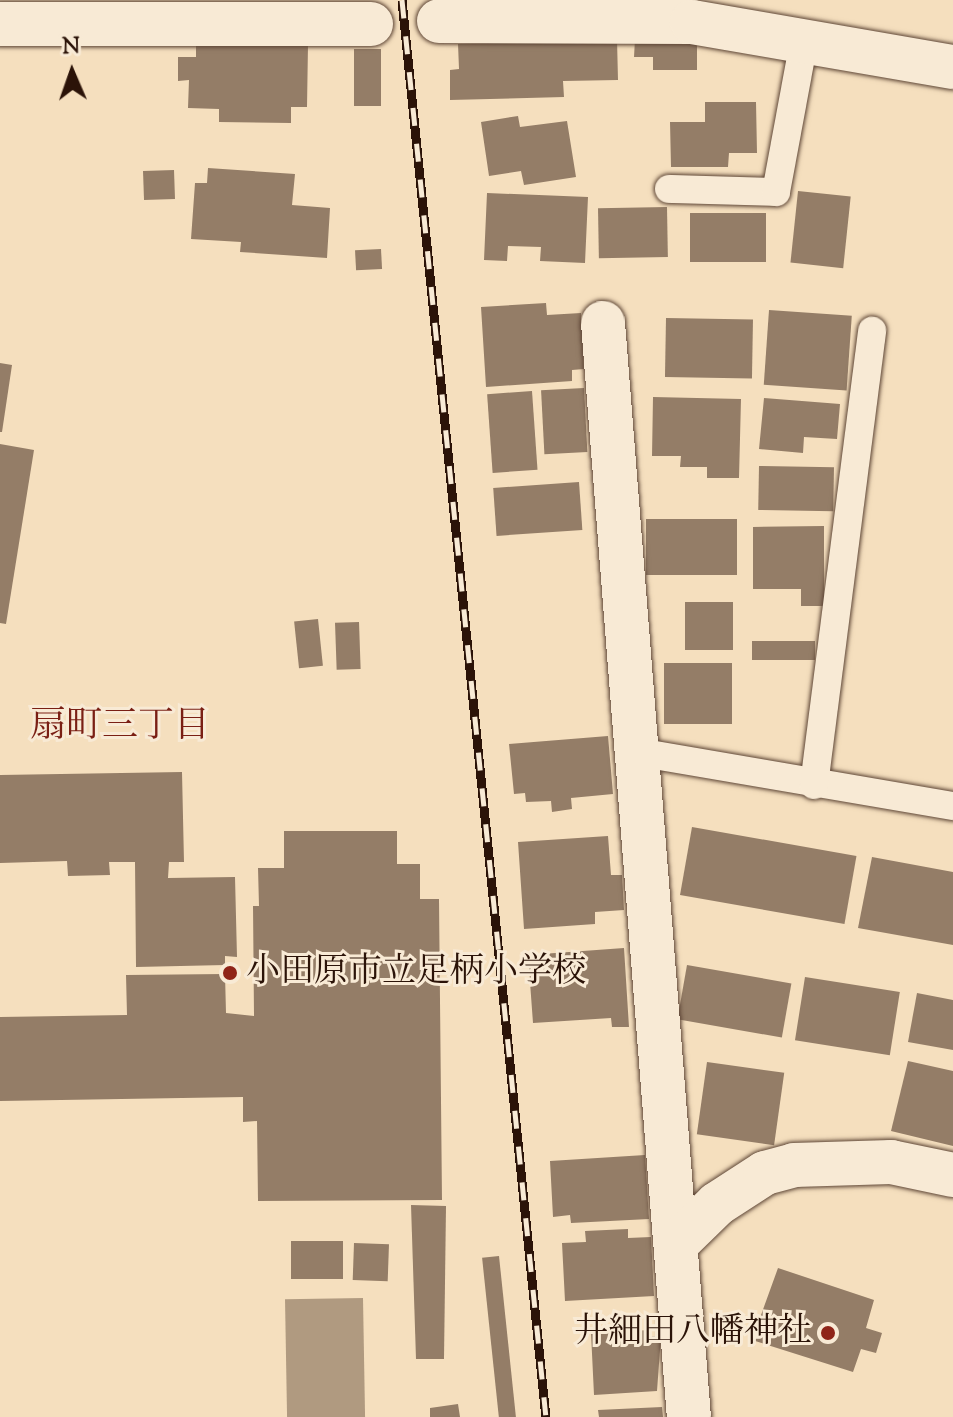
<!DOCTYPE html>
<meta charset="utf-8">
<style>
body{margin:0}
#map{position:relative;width:953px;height:1417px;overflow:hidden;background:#f5dfbe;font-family:"Sorts Mill Goudy","Noto Serif JP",serif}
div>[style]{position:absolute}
.water>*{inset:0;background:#b09a80;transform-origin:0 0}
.building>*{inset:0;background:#947d67;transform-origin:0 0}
.roads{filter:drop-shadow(0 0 2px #5e4636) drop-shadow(0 0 2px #5e4636)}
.service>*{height:28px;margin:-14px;padding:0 14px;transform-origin:14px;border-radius:14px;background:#f8ead5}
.minor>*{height:44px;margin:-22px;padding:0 22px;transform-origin:22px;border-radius:22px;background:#f8ead5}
.rail>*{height:9px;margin-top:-4.5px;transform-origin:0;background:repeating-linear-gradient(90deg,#f8ead5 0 18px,#2b1308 0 36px);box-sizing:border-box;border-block:2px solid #2b1308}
.dots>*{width:22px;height:22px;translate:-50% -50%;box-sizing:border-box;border:4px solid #f8ead5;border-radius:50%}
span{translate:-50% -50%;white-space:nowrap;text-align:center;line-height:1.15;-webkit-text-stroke:6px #f8ead5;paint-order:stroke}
.poi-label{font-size:34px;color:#2b1308}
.left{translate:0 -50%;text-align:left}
.right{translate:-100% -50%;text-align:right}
.neighbourhood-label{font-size:36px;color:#7a1f14}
.north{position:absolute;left:32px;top:32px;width:80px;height:80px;-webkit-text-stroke:6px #f8ead5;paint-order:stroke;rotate:358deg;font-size:22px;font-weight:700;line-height:32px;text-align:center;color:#2b1308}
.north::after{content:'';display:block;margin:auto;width:28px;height:36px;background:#2b1308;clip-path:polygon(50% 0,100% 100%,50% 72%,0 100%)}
</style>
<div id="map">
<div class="water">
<i style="left:363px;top:1298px;width:119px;height:78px;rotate:89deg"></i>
</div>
<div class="building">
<i style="clip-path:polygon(617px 39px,618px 80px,563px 81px,564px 97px,450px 100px,450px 70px,459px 69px,458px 44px)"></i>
<i style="clip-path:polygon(635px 39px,697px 40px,697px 70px,653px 70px,653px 57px,634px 57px)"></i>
<i style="clip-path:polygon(196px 43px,308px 45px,307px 107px,291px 107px,291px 123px,219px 122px,219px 109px,188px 108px,189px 80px,178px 81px,178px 57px,196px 57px)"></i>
<i style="left:354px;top:49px;width:27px;height:57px"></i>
<i style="clip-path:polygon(705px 102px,756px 102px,757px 153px,729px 153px,728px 167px,671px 167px,670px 122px,705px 122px)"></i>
<i style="clip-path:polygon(518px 116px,520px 127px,567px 121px,576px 177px,524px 185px,521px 171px,489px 176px,481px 122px)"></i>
<i style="clip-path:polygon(208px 168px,295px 174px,292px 205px,330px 208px,327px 258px,240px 252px,241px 242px,191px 239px,195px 183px,207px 183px)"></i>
<i style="left:174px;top:170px;width:29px;height:31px;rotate:88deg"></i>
<i style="left:798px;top:191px;width:53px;height:72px;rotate:6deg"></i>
<i style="clip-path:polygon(487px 193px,588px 197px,585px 263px,540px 261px,541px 247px,508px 246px,507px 261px,484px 260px)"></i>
<i style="left:667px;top:207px;width:50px;height:69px;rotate:89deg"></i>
<i style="left:690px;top:213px;width:76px;height:49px"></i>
<i style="left:381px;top:249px;width:20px;height:26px;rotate:87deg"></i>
<i style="clip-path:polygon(546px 303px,547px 315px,581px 313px,584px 369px,572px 370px,572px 381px,486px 387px,481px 307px)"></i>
<i style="left:769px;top:310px;width:83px;height:75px;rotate:4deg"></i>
<i style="left:666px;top:318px;width:87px;height:59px;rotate:1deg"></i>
<i style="clip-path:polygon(0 363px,12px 365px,2px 432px,0 432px)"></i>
<i style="left:584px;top:388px;width:64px;height:43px;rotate:87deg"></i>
<i style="left:532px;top:391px;width:79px;height:45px;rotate:86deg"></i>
<i style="clip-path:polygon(653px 397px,741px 399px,739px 478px,707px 478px,707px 467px,680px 467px,681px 456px,652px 456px)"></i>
<i style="clip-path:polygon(764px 398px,840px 404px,837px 439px,804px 437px,803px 453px,759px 449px)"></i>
<i style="clip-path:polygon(0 444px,34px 450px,6px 624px,0 623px)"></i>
<i style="left:759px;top:466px;width:75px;height:44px;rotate:1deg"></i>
<i style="left:579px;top:482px;width:48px;height:86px;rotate:86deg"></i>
<i style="left:646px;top:519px;width:91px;height:56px"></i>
<i style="clip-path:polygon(824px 526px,824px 606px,801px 606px,801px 589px,753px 589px,753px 527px)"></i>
<i style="left:685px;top:602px;width:48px;height:48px"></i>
<i style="left:318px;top:619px;width:47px;height:24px;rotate:84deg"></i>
<i style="left:359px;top:622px;width:47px;height:24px;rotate:88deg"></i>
<i style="left:752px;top:641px;width:63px;height:19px"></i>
<i style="left:664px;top:663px;width:68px;height:61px"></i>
<i style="clip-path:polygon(608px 736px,613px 794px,571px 798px,572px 809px,552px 812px,551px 801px,526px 802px,525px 793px,514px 794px,509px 744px)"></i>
<i style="clip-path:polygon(182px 772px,184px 862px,169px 862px,168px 878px,235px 877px,237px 957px,225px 956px,225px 965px,136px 967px,135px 862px,109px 862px,110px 875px,68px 876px,67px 861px,0 863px,0 775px)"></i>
<i style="left:692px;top:827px;width:167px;height:69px;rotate:10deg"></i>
<i style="clip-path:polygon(284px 831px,397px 831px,397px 864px,420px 864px,420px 899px,439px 899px,442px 1200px,258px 1201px,257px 1121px,243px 1122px,243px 1097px,0 1101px,0 1017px,127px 1015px,126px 975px,225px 974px,226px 1013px,254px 1016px,253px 906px,259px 906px,258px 868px,284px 868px)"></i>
<i style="clip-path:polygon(608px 836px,611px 875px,622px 875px,624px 910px,595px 912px,595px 924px,524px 929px,518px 842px)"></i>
<i style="clip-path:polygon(872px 857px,953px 872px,953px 945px,858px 928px)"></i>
<i style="clip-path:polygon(624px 948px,629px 1027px,612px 1027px,611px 1018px,533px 1023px,528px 955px)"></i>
<i style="left:687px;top:965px;width:106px;height:55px;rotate:10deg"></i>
<i style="left:805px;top:977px;width:96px;height:64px;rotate:9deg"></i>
<i style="clip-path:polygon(917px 993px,953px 1000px,953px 1050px,908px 1042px)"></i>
<i style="clip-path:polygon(908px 1061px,953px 1071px,953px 1146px,891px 1131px)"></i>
<i style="left:707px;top:1062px;width:78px;height:73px;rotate:8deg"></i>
<i style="clip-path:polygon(645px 1155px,649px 1219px,571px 1223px,570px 1215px,553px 1217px,550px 1161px)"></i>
<i style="clip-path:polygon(411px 1205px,446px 1206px,444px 1359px,416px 1359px)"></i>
<i style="clip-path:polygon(628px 1229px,628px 1238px,651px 1237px,654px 1296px,565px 1301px,562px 1243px,586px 1242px,585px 1231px)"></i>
<i style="left:291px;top:1241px;width:52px;height:38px"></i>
<i style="left:354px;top:1243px;width:35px;height:37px;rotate:2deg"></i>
<i style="left:499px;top:1256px;width:162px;height:17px;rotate:84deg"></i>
<i style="clip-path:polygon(778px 1268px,874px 1300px,866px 1328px,882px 1333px,876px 1353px,861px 1349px,853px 1372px,752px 1340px)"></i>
<i style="clip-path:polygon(650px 1330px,651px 1336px,661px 1336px,657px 1391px,594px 1395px,591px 1333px)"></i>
<i style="clip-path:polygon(458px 1404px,460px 1417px,430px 1417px,430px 1408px)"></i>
<i style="clip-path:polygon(662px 1407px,663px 1417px,599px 1417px,598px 1410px)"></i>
</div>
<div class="roads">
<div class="service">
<i style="left:669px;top:189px;width:107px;rotate:1.6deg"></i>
<i style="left:776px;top:192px;width:154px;rotate:-79.5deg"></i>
<i style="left:637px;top:752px;width:321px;rotate:9.7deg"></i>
<i style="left:814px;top:785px;width:458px;rotate:-82.7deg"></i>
</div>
<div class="minor">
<i style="left:439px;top:21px;width:253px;rotate:0.2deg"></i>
<i style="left:692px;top:22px;width:265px;rotate:9.8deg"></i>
<i style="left:0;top:24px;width:371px"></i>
<i style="left:603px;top:323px;width:1097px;rotate:85.51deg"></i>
<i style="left:676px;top:1244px;width:57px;rotate:-44.3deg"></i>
<i style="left:717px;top:1204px;width:57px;rotate:-32.9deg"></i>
<i style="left:765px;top:1173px;width:30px;rotate:-15deg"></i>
<i style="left:794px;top:1165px;width:97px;rotate:-1.8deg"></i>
<i style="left:891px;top:1162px;width:63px;rotate:11.8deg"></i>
</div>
</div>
<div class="rail">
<i style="left:402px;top:0;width:1424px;rotate:84.2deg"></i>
</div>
<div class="dots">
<i style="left:230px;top:973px;background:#8f2418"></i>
<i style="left:828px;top:1333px;background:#8f2418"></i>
</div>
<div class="poi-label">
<span class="left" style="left:246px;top:973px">小田原市立足柄小学校</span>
<span class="right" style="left:812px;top:1333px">井細田八幡神社</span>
</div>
<div class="neighbourhood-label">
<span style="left:120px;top:728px">扇町三丁目</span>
</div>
<div class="north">N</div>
</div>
